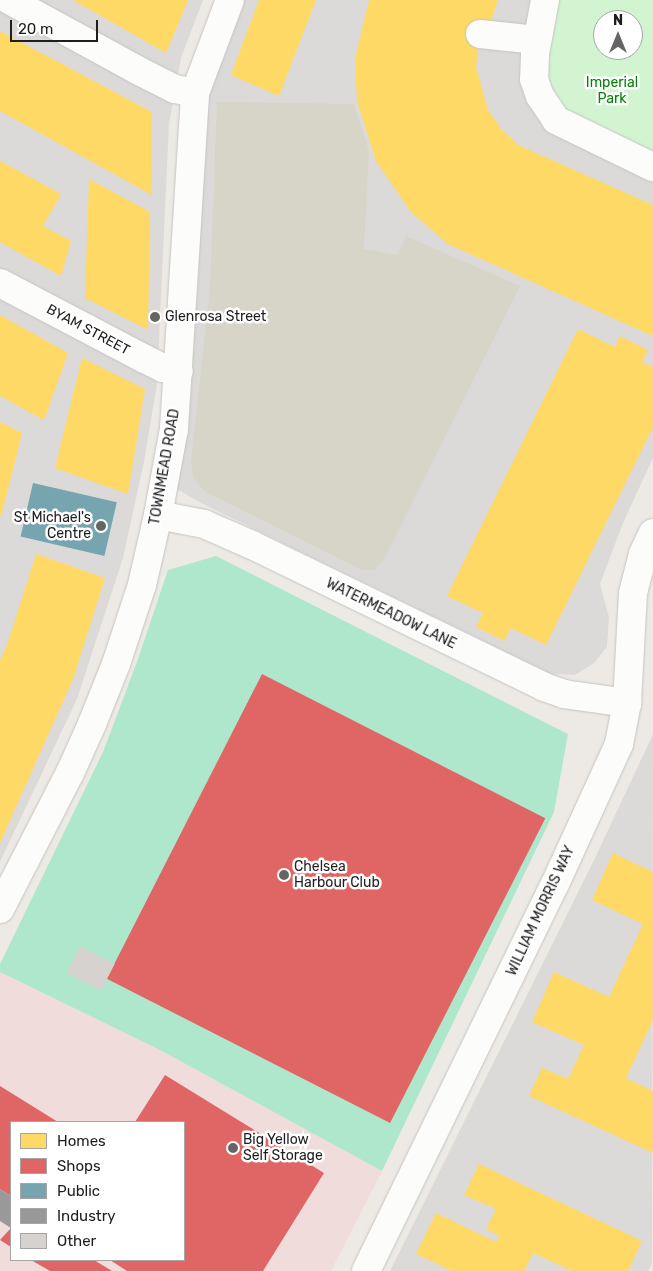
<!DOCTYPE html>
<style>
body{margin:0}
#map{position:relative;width:653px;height:1271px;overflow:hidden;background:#edeae6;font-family:Rubik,sans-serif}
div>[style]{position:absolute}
.residential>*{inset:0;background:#dcdad8}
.commercial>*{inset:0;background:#f0dcda}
.construction>*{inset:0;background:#d7d5c7}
.park>*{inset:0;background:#d3f4d0}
.pitch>*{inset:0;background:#afe7cc}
.homes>*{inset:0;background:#ffd966}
.shops>*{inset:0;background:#e06666;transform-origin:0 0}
.public>*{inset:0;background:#76a5af;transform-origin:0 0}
.industry>*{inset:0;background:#999}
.building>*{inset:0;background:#d5d2cf;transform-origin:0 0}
.roads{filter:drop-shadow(0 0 1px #c5c4c2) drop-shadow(0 0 1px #c5c4c2)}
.minor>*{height:28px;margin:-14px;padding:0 14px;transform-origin:14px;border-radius:14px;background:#fcfcfb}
.dots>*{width:14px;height:14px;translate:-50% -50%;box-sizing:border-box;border:2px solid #fff;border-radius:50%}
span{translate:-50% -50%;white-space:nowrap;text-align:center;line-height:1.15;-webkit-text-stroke:5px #fff;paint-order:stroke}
.park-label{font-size:14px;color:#048308}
.poi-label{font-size:14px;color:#1e1e1e}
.left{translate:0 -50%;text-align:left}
.right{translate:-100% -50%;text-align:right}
.street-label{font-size:14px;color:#1e1e1e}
.legend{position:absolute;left:10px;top:1121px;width:175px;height:140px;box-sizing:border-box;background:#fff;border:1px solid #a5a5a5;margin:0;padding:6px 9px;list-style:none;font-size:15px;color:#1e1e1e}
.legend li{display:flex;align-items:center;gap:10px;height:25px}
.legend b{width:25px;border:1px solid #a5a5a5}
.north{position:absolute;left:593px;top:10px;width:50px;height:50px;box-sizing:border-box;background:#fff;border:1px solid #a5a5a5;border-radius:50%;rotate:0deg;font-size:14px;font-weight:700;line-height:20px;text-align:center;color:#1e1e1e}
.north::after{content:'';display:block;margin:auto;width:18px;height:22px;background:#666564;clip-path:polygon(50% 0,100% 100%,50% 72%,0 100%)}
.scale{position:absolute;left:10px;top:20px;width:88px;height:22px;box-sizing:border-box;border:2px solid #1e1e1e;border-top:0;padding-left:6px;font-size:15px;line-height:18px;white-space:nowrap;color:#1e1e1e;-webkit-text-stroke:4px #fff;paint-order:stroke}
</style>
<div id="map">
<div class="residential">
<i style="clip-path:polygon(0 0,203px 0,181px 58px,169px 124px,157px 384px,144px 462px,123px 558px,77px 699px,0 862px)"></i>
<i style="clip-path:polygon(241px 0,556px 0,653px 154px,653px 458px,623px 523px,600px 584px,609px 617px,607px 647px,594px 663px,575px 675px,551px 674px,199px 502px,177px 489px,183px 457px,198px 285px,206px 94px)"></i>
<i style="clip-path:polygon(653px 734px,652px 1264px,648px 1271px,390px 1271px,596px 856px)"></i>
</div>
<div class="commercial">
<i style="clip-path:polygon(evenodd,0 972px,160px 1050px,382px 1171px,331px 1271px,0 1271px,0 972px,11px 1122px,184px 1122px,184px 1260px,11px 1260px,11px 1122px)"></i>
</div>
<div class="construction">
<i style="clip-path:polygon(217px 102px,354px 104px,369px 151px,364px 249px,397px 255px,406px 236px,520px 286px,386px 556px,375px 570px,362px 570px,204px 491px,193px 477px,191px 460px,210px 288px)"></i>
</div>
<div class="park">
<i style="clip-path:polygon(evenodd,556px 0,653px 0,653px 154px,572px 117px,554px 101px,547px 81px,546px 61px,556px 0,603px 20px,633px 20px,633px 50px,603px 50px,603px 20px)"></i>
</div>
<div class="pitch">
<i style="clip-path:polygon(216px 556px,568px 734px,554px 812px,382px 1171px,160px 1050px,0 972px,0 964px,103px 752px,138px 659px,168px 570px)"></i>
</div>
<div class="homes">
<i style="clip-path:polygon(73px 0,188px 0,166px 53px)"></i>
<i style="clip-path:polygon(259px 0,316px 0,279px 96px,231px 75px)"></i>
<i style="clip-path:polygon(369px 0,498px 0,489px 27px,480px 34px,476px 67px,488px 110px,501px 129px,518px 145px,653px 205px,653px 336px,448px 244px,411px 212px,376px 161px,357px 101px,355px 59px)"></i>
<i style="clip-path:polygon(0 31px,152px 112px,152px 195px,0 111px)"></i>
<i style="clip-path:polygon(0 161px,61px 194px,43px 226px,71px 241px,61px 276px,0 242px)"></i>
<i style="clip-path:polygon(89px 179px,150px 212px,148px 330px,85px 298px)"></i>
<i style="clip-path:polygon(0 315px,68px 353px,44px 420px,0 396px)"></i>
<i style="clip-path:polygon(578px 329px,615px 347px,620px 336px,648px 350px,642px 362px,653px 367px,653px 427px,546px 645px,511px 628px,504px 641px,476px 627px,483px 613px,447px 596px)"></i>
<i style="clip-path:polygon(82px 358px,145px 389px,128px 494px,55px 468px)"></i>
<i style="clip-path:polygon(0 422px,22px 433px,1px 516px,0 516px)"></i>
<i style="clip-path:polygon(36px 554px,105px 578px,73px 679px,0 843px,0 660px,7px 645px)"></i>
<i style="clip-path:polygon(613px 853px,653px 872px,653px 1020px,626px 1078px,653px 1091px,653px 1153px,529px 1096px,542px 1068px,568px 1079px,584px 1045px,532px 1022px,554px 972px,609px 997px,643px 924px,592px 900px)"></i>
<i style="clip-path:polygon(479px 1164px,642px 1241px,628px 1271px,572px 1271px,533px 1253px,524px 1271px,452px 1271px,416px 1254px,436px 1213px,496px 1242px,499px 1236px,486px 1229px,496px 1209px,464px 1195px)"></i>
</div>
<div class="shops">
<i style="left:262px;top:674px;width:318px;height:342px;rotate:27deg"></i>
<i style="clip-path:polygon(165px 1075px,324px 1173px,263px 1271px,127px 1271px,110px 1260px,184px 1260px,184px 1122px,135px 1122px)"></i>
<i style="clip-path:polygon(0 1086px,58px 1122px,11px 1122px,11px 1196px,0 1189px)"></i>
<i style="clip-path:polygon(11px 1228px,11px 1247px,0 1240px)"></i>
<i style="clip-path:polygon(31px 1260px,94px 1260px,112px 1271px,50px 1271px)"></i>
</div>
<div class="public">
<i style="left:33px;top:483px;width:86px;height:55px;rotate:13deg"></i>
</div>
<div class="industry">
<i style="clip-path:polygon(0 1189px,11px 1196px,11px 1228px,0 1221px)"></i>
</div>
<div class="building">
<i style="left:80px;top:946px;width:39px;height:30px;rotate:27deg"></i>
</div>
<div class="roads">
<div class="minor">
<i style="left:9px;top:0;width:148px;rotate:28.6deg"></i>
<i style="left:139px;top:71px;width:40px;rotate:26.6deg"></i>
<i style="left:175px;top:89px;width:20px;rotate:11deg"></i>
<i style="left:545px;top:0;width:55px;rotate:100.5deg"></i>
<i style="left:535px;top:54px;width:25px;rotate:92deg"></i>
<i style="left:534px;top:79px;width:18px;rotate:71deg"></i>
<i style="left:540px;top:96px;width:29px;rotate:56deg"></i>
<i style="left:556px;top:120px;width:108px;rotate:25.9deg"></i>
<i style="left:480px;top:34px;width:57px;rotate:6deg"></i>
<i style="left:0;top:283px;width:164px;rotate:27.7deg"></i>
<i style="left:145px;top:359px;width:20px;rotate:27deg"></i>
<i style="left:163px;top:368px;width:16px;rotate:11deg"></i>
<i style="left:158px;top:515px;width:47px;rotate:11.1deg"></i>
<i style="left:204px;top:524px;width:52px;rotate:23.6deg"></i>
<i style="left:252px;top:545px;width:325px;rotate:25.9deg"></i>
<i style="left:544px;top:687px;width:21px;rotate:19deg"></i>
<i style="left:564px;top:694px;width:64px;rotate:8.1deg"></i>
<i style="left:0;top:909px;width:153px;rotate:-62.8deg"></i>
<i style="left:70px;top:773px;width:54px;rotate:-65.8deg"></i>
<i style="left:92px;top:724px;width:65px;rotate:-68.2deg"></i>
<i style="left:116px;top:664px;width:83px;rotate:-71.8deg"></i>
<i style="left:142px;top:585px;width:72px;rotate:-77.1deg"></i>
<i style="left:158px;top:515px;width:87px;rotate:-79.5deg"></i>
<i style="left:174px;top:429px;width:337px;rotate:-86.4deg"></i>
<i style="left:195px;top:93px;width:99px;rotate:-69.4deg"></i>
<i style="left:366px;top:1271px;width:431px;rotate:-64deg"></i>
<i style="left:555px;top:884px;width:154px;rotate:-65.4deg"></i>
<i style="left:619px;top:744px;width:42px;rotate:-79deg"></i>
<i style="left:627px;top:703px;width:110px;rotate:-86.9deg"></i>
<i style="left:633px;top:593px;width:40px;rotate:-75.6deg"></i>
<i style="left:643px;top:554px;width:23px;rotate:-65deg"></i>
</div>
</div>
<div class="dots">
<i style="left:155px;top:317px;background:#666564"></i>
<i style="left:101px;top:526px;background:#666564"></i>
<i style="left:284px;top:875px;background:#666564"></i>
<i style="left:233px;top:1148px;background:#666564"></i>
</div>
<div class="park-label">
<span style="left:612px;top:91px">Imperial<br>Park</span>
</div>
<div class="poi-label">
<span class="left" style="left:165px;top:317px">Glenrosa Street</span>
<span class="right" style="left:91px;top:526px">St Michael's<br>Centre</span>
<span class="left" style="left:294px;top:875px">Chelsea<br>Harbour Club</span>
<span class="left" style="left:243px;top:1148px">Big Yellow<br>Self Storage</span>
</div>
<div class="street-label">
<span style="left:88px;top:330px;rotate:28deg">BYAM STREET</span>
<span style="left:165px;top:467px;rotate:-80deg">TOWNMEAD ROAD</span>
<span style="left:391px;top:614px;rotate:26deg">WATERMEADOW LANE</span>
<span style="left:541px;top:911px;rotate:-65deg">WILLIAM MORRIS WAY</span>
</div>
<ul class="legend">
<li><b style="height:14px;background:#ffd966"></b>Homes</li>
<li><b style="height:14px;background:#e06666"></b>Shops</li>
<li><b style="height:14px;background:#76a5af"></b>Public</li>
<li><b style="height:14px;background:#999"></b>Industry</li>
<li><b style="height:14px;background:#d5d2cf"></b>Other</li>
</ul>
<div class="north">N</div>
<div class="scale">20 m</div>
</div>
